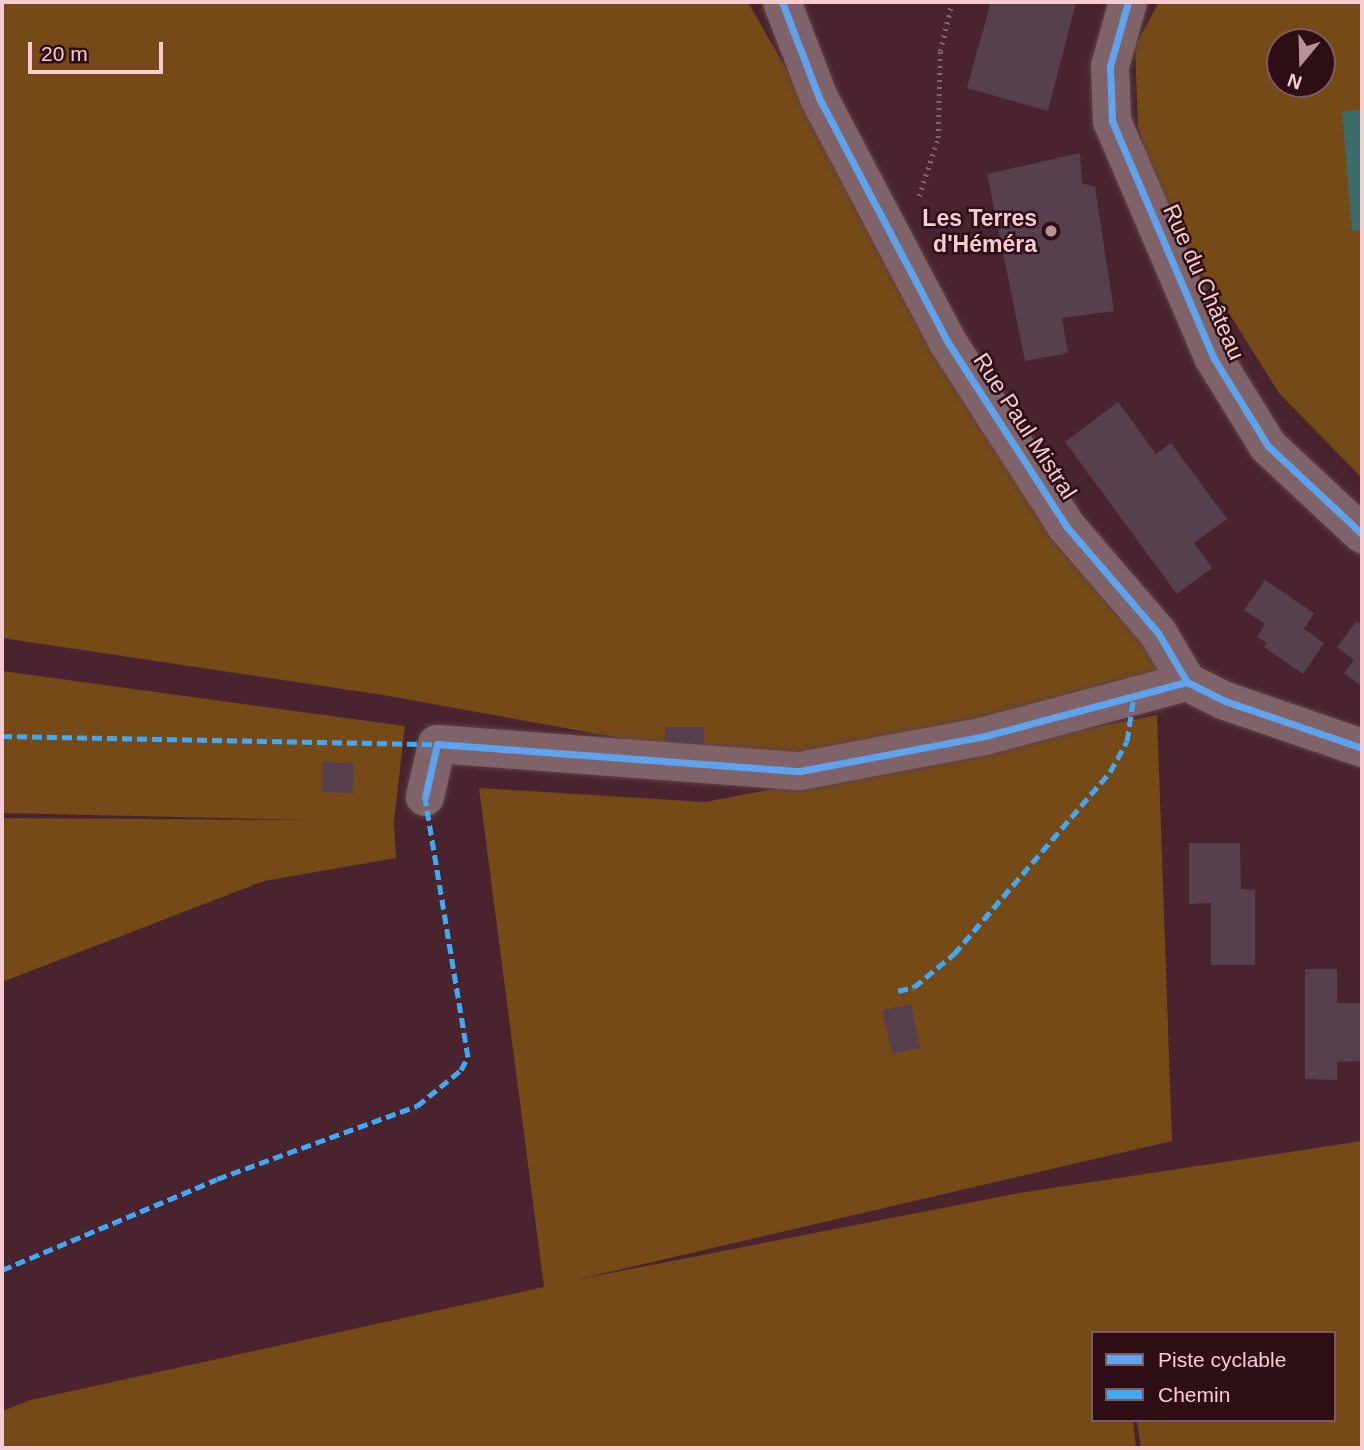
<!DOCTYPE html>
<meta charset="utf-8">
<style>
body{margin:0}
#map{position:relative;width:1364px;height:1450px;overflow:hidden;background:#49242e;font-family:Helvetica,sans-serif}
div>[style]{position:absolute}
.green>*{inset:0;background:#754a17}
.water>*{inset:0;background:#3a6d6a}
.building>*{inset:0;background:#56404e;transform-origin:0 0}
.path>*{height:4.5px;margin-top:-2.25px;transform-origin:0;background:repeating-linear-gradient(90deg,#80656b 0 2px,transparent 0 7px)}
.roads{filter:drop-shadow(0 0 2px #5f4248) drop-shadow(0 0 2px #5f4248)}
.minor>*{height:38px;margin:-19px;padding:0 19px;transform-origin:19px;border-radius:19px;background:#806269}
.quiet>*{height:5px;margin-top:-2.5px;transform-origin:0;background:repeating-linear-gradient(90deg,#3fa9f5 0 10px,transparent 0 15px)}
.cycleway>*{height:7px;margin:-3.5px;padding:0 3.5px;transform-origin:3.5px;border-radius:3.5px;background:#60a3ed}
.dots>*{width:19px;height:19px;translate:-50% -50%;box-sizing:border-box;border:4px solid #2c0e14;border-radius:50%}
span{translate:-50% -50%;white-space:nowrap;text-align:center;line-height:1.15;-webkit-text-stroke:5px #2c0e14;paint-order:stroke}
.poi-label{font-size:23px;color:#f6cbd1;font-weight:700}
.right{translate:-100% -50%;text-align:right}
.street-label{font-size:23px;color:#f6cbd1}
.frame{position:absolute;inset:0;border:4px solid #f6cbd1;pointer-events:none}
.legend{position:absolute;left:1091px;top:1331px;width:245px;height:91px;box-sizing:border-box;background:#2c0e14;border:2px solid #7d5a60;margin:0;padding:9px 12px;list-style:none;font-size:21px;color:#f6cbd1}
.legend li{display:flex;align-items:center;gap:14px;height:35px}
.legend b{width:35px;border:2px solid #7d5a60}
.north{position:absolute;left:1266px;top:28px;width:70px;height:70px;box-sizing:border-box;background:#2c0e14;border:2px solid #7d5a60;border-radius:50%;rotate:199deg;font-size:19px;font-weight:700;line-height:28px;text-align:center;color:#f6cbd1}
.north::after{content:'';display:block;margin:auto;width:24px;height:32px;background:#b99198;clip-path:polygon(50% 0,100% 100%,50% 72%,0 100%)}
.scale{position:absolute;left:28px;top:42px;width:135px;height:32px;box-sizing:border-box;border:4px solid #f6cbd1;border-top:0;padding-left:9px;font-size:21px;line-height:24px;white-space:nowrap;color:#f6cbd1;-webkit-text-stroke:5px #2c0e14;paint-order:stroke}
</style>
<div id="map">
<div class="green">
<i style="clip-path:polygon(2px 2px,748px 2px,979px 408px,1160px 656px,1158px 675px,797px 770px,383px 695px,2px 638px)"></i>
<i style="clip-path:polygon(evenodd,1159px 2px,1362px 2px,1362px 478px,1279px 393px,1208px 280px,1194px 270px,1159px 199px,1138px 127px,1135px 46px,1159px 2px,1280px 42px,1322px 42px,1322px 84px,1280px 84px,1280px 42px)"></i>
<i style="clip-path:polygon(2px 671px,405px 726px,394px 821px,396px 858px,264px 881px,2px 982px,2px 818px,312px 820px,2px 813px)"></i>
<i style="clip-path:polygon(1157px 715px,1172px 1141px,575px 1280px,1019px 1193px,1362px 1141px,1362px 1448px,1141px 1448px,1137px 1420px,1334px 1420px,1334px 1333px,1093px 1333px,1093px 1420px,1133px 1420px,1136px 1448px,2px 1448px,2px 1411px,31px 1400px,544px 1287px,479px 788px,705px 802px)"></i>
</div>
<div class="water">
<i style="clip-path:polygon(1362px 110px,1362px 230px,1352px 231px,1342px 111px)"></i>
</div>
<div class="building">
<i style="clip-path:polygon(991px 2px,1076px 2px,1048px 111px,967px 88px)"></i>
<i style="clip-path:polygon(1080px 153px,1082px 183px,1095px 187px,1114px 311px,1062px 318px,1068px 353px,1025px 361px,987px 174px)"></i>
<i style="clip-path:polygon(1118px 402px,1156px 454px,1171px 443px,1227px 519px,1194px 543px,1212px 568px,1177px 594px,1065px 442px)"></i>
<i style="clip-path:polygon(1265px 580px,1314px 613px,1304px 629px,1324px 643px,1303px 674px,1264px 647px,1267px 643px,1257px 637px,1265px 624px,1244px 610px)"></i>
<i style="clip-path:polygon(1357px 621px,1362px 625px,1362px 687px,1344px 673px,1354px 660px,1337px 647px)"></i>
<i style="left:665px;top:727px;width:39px;height:21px"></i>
<i style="left:323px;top:762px;width:31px;height:30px;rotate:2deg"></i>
<i style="clip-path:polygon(1189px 843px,1240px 843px,1241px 889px,1255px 890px,1255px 965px,1211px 965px,1211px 903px,1189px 904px)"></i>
<i style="clip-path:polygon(1305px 969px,1337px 969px,1337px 1003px,1362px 1003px,1362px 1061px,1337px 1062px,1337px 1080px,1305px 1079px)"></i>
<i style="left:911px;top:1004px;width:45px;height:29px;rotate:78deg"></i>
</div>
<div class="path">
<i style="left:919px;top:196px;width:61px;rotate:-71.9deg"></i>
<i style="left:938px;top:138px;width:87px;rotate:-88.7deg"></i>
<i style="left:940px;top:51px;width:50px;rotate:-76.2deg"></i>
</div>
<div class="roads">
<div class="minor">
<i style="left:782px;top:2px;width:103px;rotate:68.9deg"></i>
<i style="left:819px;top:98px;width:275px;rotate:62.2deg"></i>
<i style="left:947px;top:341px;width:220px;rotate:57.2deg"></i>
<i style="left:1066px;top:526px;width:141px;rotate:49.3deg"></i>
<i style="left:1158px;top:633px;width:57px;rotate:59.4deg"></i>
<i style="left:1187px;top:682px;width:42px;rotate:26.6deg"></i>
<i style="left:1225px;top:701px;width:145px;rotate:18.9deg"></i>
<i style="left:1128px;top:2px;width:66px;rotate:105.7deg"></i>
<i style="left:1110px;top:66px;width:55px;rotate:87.9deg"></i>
<i style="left:1112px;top:121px;width:257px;rotate:66.8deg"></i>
<i style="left:1213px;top:357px;width:105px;rotate:58.3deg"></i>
<i style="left:1268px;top:446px;width:129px;rotate:43.1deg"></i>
<i style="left:425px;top:797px;width:54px;rotate:-77.2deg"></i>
<i style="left:437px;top:744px;width:364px;rotate:4.3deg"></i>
<i style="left:800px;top:771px;width:188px;rotate:-10.7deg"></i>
<i style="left:985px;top:736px;width:209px;rotate:-15deg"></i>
</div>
</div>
<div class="quiet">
<i style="left:2px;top:736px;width:435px;rotate:1.1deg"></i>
<i style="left:898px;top:991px;width:16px;rotate:-14deg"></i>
<i style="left:914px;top:987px;width:52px;rotate:-39.5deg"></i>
<i style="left:954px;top:954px;width:240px;rotate:-49.4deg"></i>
<i style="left:1110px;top:772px;width:35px;rotate:-61deg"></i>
<i style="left:1127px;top:741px;width:46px;rotate:-81.2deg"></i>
<i style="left:2px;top:1270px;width:233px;rotate:-22.9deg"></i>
<i style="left:217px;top:1179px;width:213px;rotate:-20.1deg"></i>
<i style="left:417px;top:1106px;width:57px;rotate:-39.3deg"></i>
<i style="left:461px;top:1070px;width:15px;rotate:-62deg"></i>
<i style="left:468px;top:1057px;width:264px;rotate:-99.4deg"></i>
</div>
<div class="cycleway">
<i style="left:782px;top:2px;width:103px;rotate:68.9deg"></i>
<i style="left:819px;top:98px;width:275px;rotate:62.2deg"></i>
<i style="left:947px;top:341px;width:220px;rotate:57.2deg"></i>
<i style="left:1066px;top:526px;width:141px;rotate:49.3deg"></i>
<i style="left:1158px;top:633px;width:57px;rotate:59.4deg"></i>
<i style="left:1187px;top:682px;width:42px;rotate:26.6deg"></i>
<i style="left:1225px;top:701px;width:145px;rotate:18.9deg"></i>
<i style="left:1128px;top:2px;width:66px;rotate:105.7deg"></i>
<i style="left:1110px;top:66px;width:55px;rotate:87.9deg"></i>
<i style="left:1112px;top:121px;width:257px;rotate:66.8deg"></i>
<i style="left:1213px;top:357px;width:105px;rotate:58.3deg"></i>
<i style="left:1268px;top:446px;width:129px;rotate:43.1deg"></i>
<i style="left:425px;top:797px;width:54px;rotate:-77.2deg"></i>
<i style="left:437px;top:744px;width:364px;rotate:4.3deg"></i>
<i style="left:800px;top:771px;width:188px;rotate:-10.7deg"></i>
<i style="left:985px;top:736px;width:209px;rotate:-15deg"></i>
</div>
<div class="dots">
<i style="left:1051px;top:231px;background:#b99198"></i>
</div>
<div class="poi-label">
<span class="right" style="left:1037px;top:231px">Les Terres<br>d'Héméra</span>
</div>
<div class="street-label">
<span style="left:1204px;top:282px;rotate:66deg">Rue du Château</span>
<span style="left:1025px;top:426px;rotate:57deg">Rue Paul Mistral</span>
</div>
<div class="frame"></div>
<ul class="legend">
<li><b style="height:9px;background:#60a3ed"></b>Piste cyclable</li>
<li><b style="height:9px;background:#3fa9f5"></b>Chemin</li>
</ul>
<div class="north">N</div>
<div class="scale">20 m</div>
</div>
